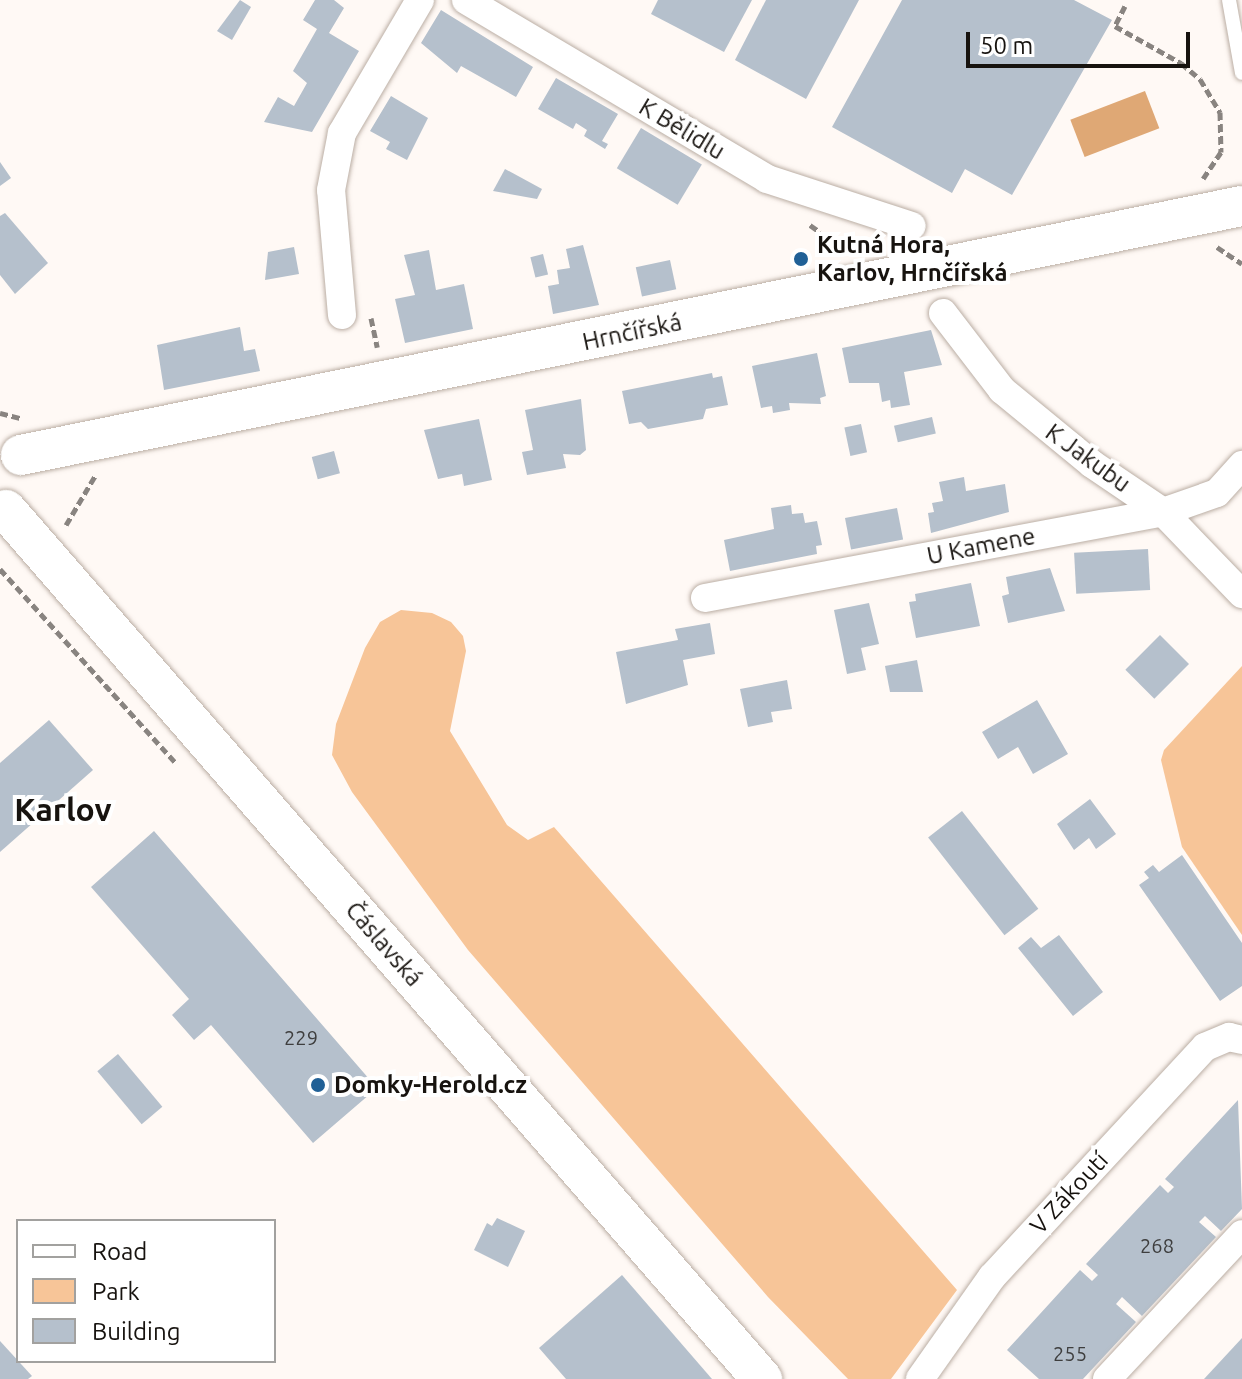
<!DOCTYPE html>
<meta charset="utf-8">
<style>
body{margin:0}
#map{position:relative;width:1242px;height:1379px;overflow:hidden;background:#fff9f5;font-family:Ubuntu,sans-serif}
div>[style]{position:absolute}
.green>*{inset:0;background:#f7c598}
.water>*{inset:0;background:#dfa875;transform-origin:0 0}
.building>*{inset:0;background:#b5c0cc;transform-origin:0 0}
.path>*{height:5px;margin-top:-2.5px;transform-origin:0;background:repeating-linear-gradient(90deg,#898480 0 8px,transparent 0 12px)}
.roads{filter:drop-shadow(0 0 2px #bbaea4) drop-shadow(0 0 2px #bbaea4)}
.lane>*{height:14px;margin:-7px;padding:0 7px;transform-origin:7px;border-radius:7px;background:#fff}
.street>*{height:28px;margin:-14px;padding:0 14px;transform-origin:14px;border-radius:14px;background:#fff}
.secondary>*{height:40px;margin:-20px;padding:0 20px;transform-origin:20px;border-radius:20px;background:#fff}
.dots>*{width:22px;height:22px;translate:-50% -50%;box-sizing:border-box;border:4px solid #fff;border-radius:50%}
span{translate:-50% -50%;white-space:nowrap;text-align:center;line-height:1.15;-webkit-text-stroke:8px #fff;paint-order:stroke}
.number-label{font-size:20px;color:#3e3e3e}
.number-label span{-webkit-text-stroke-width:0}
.street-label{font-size:24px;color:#17130f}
.poi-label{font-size:24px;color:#17130f;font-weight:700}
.left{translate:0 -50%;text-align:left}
.district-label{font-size:32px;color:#17130f;font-weight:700}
.legend{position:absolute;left:16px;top:1219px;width:260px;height:144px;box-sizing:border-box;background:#fff;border:2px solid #a2a19f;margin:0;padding:10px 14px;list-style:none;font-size:24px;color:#17130f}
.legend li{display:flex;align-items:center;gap:16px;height:40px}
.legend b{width:40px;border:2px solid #a2a19f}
.scale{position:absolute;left:966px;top:32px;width:224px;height:36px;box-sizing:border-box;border:4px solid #17130f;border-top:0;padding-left:10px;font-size:24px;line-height:28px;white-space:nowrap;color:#17130f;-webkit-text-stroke:6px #fff;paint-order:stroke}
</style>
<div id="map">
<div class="green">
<i style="clip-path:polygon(401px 610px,432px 613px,451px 622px,463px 636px,466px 651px,450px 731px,507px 825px,528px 840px,554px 827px,957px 1290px,891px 1379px,848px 1379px,768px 1297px,468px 950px,352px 792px,332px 755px,336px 724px,365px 648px,380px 622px)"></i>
<i style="clip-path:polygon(1242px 666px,1242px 935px,1182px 847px,1161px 760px,1164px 750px)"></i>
</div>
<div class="water">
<i style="left:1145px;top:91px;width:40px;height:80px;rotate:69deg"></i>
</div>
<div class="building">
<i style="clip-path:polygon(240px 0,251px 7px,232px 40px,217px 31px)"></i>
<i style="clip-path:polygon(315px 0,334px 0,344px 8px,329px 33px,359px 51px,312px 132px,264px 122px,278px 97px,294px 106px,307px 83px,293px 71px,317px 29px,303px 20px)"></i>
<i style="clip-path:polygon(658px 0,752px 0,724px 52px,651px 14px)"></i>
<i style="clip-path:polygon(766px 0,859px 0,806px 99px,735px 60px)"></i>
<i style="clip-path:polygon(902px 0,1074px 0,1112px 20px,1012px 195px,965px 169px,952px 193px,832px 127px)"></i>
<i style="clip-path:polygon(441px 10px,533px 67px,516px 97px,461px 66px,457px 73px,421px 43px)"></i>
<i style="clip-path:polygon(556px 78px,618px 114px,602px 141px,608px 144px,605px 149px,584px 136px,587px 130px,576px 123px,573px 129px,538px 109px)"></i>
<i style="clip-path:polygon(391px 96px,428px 118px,407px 160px,386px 149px,390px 142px,370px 131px)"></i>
<i style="left:641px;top:128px;width:71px;height:47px;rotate:31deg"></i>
<i style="clip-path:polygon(0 162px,11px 178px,0 186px)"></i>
<i style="clip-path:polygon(505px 169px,542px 189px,537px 199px,493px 191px)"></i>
<i style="clip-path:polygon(5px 213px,48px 263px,15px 294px,0 275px,0 216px)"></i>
<i style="clip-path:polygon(583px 245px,599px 305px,553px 314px,548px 286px,559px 284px,557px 270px,570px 268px,566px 249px)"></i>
<i style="clip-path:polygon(294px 247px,299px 274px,265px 280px,268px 252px)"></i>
<i style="clip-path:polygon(429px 250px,436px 290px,464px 284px,473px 329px,405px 343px,395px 299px,415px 295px,404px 255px)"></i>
<i style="left:543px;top:254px;width:21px;height:13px;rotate:76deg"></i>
<i style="left:670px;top:260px;width:30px;height:35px;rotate:78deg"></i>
<i style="clip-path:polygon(240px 327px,244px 351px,255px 349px,260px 371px,164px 390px,157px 345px)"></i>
<i style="clip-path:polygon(931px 330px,942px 365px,904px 372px,910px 405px,891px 408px,890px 400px,882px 402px,879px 383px,849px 383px,842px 348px)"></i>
<i style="clip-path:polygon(817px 353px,826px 396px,820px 398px,821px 404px,789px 403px,790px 410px,773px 413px,772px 406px,761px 408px,752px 366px)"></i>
<i style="clip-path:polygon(712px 373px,713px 378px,722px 376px,728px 405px,706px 409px,703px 419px,648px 429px,641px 422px,629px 424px,622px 391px)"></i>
<i style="clip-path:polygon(581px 399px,586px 450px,580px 455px,563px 454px,566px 468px,527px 475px,522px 452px,533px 450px,525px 410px)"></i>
<i style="left:932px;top:417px;width:17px;height:39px;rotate:77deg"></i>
<i style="clip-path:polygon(479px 419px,492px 480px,464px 486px,462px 474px,438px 479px,424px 430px)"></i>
<i style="left:861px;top:424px;width:29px;height:17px;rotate:78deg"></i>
<i style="left:334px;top:451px;width:23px;height:23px;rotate:75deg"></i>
<i style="clip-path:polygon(964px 477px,966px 491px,1005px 484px,1009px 512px,931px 533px,928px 513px,934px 512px,932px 503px,943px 501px,939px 482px)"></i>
<i style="clip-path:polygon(791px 505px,792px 514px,803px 513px,805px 523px,817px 521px,822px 545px,816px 546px,817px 554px,730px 571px,724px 540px,774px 529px,771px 508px)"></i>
<i style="left:897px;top:508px;width:32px;height:53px;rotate:79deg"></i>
<i style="left:1148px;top:549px;width:41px;height:74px;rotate:87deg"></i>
<i style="clip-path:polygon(1050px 568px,1065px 611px,1008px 623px,1002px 596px,1009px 594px,1006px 577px)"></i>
<i style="clip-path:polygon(971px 583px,980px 626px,916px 638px,909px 602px,916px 601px,915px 594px)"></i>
<i style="clip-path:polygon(869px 603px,879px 644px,861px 648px,866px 670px,847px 674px,834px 610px)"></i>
<i style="clip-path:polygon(710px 623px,715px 654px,683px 660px,688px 685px,626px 704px,616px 652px,678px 640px,675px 629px)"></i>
<i style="left:1160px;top:635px;width:41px;height:49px;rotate:45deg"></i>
<i style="clip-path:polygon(917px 660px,923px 692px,890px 692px,885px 666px)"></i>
<i style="clip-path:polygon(787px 680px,792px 709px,771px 712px,773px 722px,748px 727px,740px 689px)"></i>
<i style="clip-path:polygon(1037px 700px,1068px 754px,1033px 774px,1018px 747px,998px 759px,982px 732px)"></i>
<i style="clip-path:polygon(49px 720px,93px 770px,0 852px,0 763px)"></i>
<i style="clip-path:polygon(1090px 799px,1116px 834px,1096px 849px,1089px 838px,1074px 850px,1057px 824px)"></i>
<i style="left:962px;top:811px;width:124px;height:43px;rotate:52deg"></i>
<i style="clip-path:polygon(154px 831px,377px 1088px,313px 1143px,211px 1025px,194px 1040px,172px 1015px,189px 999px,91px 887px)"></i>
<i style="clip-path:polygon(1182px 855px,1242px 943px,1242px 986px,1220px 1001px,1139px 885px,1149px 878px,1144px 872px,1153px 865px,1159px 872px)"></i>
<i style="clip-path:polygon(1059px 935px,1103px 992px,1073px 1016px,1018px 948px,1031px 937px,1041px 948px)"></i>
<i style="left:118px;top:1054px;width:69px;height:27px;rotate:50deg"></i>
<i style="clip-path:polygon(1238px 1100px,1242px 1209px,1221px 1231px,1205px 1216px,1199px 1222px,1216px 1237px,1142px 1316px,1122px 1297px,1116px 1304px,1136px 1322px,1083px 1379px,1039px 1379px,1007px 1350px,1080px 1270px,1092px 1281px,1098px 1275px,1086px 1264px,1160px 1185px,1168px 1193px,1174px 1187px,1165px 1179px)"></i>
<i style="clip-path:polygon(497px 1218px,525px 1231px,508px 1267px,474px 1250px,487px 1223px,492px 1226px)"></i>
<i style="clip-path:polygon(622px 1275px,712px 1379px,566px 1379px,539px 1348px)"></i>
<i style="clip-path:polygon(1242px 1338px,1242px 1379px,1204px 1379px)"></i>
<i style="clip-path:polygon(0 1341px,32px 1376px,28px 1379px,0 1379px)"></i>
</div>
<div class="path">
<i style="left:1125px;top:6px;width:22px;rotate:117deg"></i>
<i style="left:1115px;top:26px;width:76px;rotate:29.3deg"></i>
<i style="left:1181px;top:63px;width:25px;rotate:40deg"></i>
<i style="left:1200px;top:79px;width:39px;rotate:59deg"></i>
<i style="left:1220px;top:112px;width:40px;rotate:88.6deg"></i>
<i style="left:1221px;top:152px;width:32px;rotate:124deg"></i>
<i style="left:810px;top:225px;width:12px;rotate:35deg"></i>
<i style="left:820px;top:232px;width:23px;rotate:83deg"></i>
<i style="left:1217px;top:247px;width:30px;rotate:34deg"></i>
<i style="left:371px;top:318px;width:30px;rotate:78deg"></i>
<i style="left:0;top:413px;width:21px;rotate:14deg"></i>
<i style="left:66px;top:525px;width:57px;rotate:-59.4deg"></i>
<i style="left:0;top:569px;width:263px;rotate:47.8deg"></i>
</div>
<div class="roads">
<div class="lane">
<i style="left:1229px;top:0;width:74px;rotate:79.9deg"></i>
</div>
<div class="street">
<i style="left:466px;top:0;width:350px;rotate:30.7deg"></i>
<i style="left:767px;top:179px;width:152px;rotate:18deg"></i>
<i style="left:943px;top:313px;width:97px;rotate:52.5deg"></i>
<i style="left:1002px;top:390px;width:117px;rotate:39.4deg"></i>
<i style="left:1092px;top:464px;width:86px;rotate:34.1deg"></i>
<i style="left:1163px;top:512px;width:114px;rotate:46.1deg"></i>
<i style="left:342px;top:315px;width:125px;rotate:-95deg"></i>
<i style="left:331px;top:190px;width:58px;rotate:-79.1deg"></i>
<i style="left:342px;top:133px;width:154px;rotate:-59.6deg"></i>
<i style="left:705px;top:598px;width:466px;rotate:-10.6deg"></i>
<i style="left:1163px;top:512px;width:57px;rotate:-19.4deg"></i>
<i style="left:1217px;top:493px;width:38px;rotate:-48deg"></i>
<i style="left:920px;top:1379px;width:125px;rotate:-54.8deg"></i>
<i style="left:992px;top:1277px;width:313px;rotate:-47.2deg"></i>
<i style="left:1205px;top:1047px;width:26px;rotate:-23deg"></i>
<i style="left:1229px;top:1037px;width:13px;rotate:13deg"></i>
<i style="left:1107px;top:1379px;width:198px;rotate:-47deg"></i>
</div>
<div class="secondary">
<i style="left:21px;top:455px;width:1246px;rotate:-11.53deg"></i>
<i style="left:6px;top:510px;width:1152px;rotate:48.98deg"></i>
</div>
</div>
<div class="dots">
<i style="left:801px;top:259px;background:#206096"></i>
<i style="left:318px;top:1085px;background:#206096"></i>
</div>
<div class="number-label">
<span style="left:301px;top:1037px">229</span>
<span style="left:1157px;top:1245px">268</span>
<span style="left:1070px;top:1353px">255</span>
</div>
<div class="street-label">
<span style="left:682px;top:129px;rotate:31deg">K Bělidlu</span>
<span style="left:632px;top:332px;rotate:-12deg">Hrnčířská</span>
<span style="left:1088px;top:458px;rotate:36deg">K Jakubu</span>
<span style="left:981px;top:546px;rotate:-11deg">U Kamene</span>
<span style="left:384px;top:944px;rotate:49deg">Čáslavská</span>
<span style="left:1069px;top:1193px;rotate:-47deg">V Zákoutí</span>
</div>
<div class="poi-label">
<span class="left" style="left:817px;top:259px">Kutná Hora,<br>Karlov, Hrnčířská</span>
<span class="left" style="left:334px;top:1085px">Domky-Herold.cz</span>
</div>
<div class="district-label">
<span style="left:63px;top:809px">Karlov</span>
</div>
<ul class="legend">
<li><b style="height:10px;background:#fff"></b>Road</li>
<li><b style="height:22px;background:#f7c598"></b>Park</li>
<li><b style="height:22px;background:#b5c0cc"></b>Building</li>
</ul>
<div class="scale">50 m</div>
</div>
